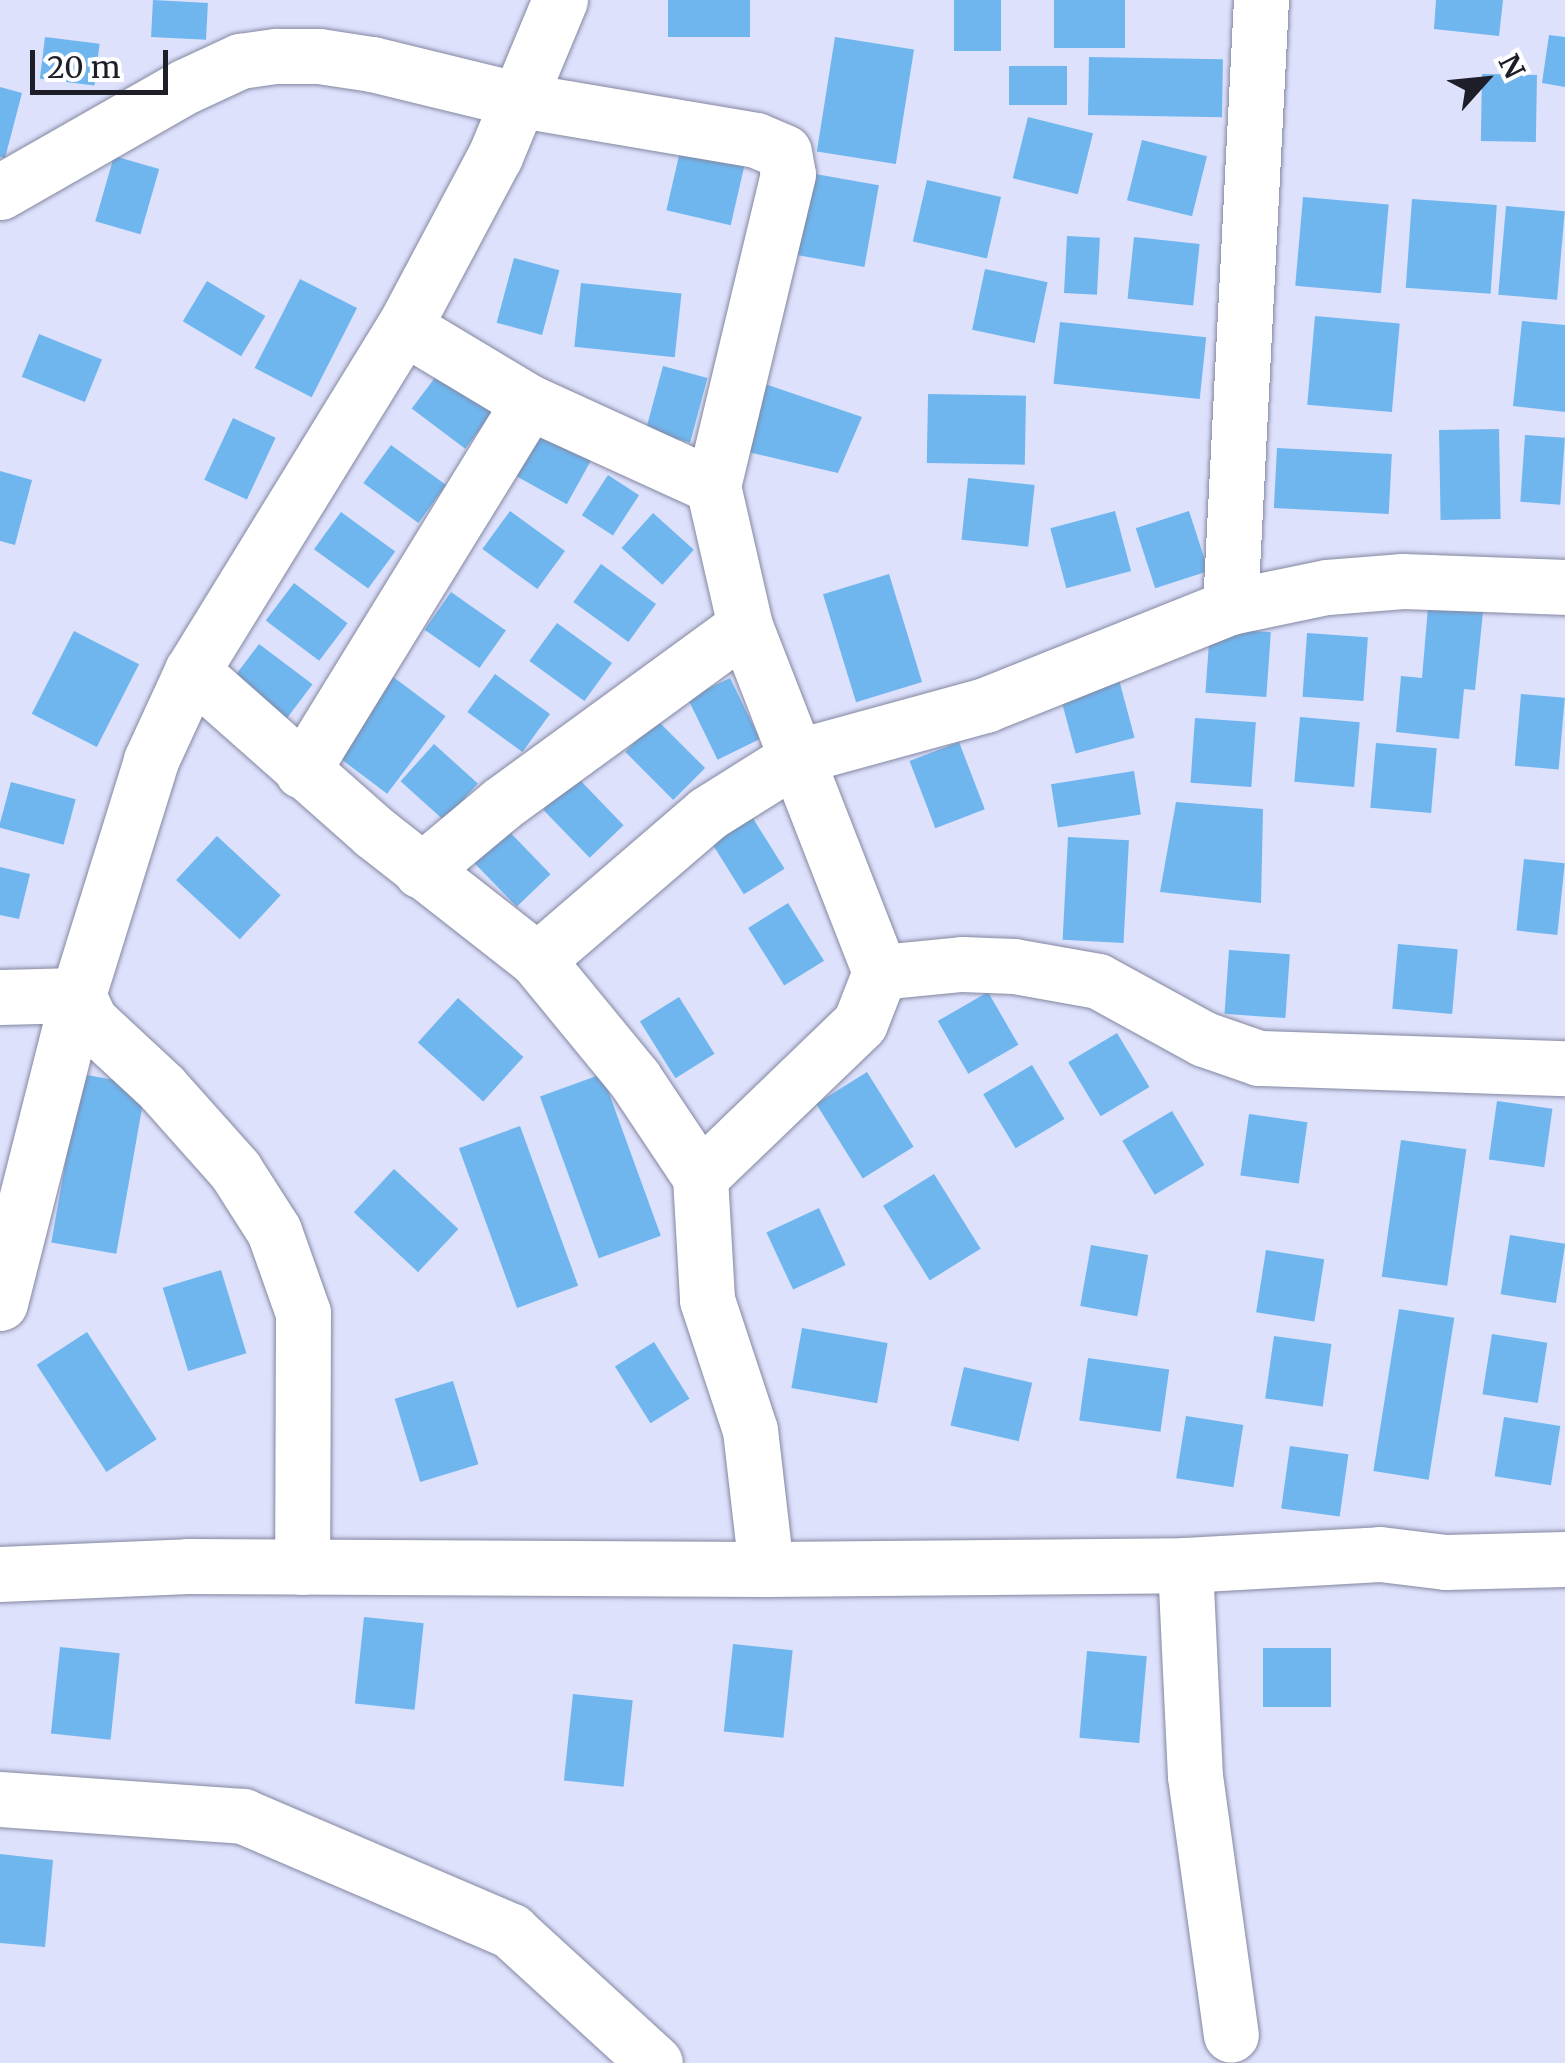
<!DOCTYPE html>
<style>
body{margin:0}
#map{position:relative;width:1565px;height:2063px;overflow:hidden;background:#dde1fc;font-family:Merriweather,serif}
div>[style]{position:absolute}
.building>*{inset:0;background:#6fb6ef;transform-origin:0 0}
.roads{filter:drop-shadow(0 0 2px #8487a0) drop-shadow(0 0 2px #8487a0)}
.minor>*{height:55px;margin:-27.5px;padding:0 27.5px;transform-origin:27.5px;border-radius:27.5px;background:#fff}
span{translate:-50% -50%;white-space:nowrap;text-align:center;line-height:1.15;-webkit-text-stroke:9px #fff;paint-order:stroke}
.north{position:absolute;left:1435px;top:30px;width:100px;height:100px;-webkit-text-stroke:8px #fff;paint-order:stroke;rotate:63deg;font-size:28px;font-weight:700;line-height:40px;text-align:center;color:#1d1e28}
.north::after{content:'';display:block;margin:auto;width:35px;height:45px;background:#1d1e28;clip-path:polygon(50% 0,100% 100%,50% 72%,0 100%)}
.scale{position:absolute;left:30px;top:50px;width:138px;height:45px;box-sizing:border-box;border:5px solid #1d1e28;border-top:0;padding-left:12px;font-size:30px;line-height:35px;white-space:nowrap;color:#1d1e28;-webkit-text-stroke:8px #fff;paint-order:stroke}
</style>
<div id="map">
<div class="building">
<i style="left:153px;top:0;width:55px;height:37px;rotate:3deg"></i>
<i style="left:668px;top:0;width:82px;height:37px"></i>
<i style="left:954px;top:0;width:47px;height:51px"></i>
<i style="left:1054px;top:0;width:71px;height:48px"></i>
<i style="clip-path:polygon(1436px 0,1503px 0,1499px 36px,1434px 29px)"></i>
<i style="clip-path:polygon(1549px 35px,1565px 37px,1565px 87px,1542px 83px)"></i>
<i style="left:45px;top:37px;width:55px;height:42px;rotate:7deg"></i>
<i style="left:835px;top:37px;width:80px;height:116px;rotate:9deg"></i>
<i style="left:1089px;top:57px;width:134px;height:58px;rotate:1deg"></i>
<i style="left:1009px;top:66px;width:58px;height:39px"></i>
<i style="left:1482px;top:74px;width:55px;height:67px;rotate:1deg"></i>
<i style="clip-path:polygon(0 87px,22px 93px,5px 158px,0 157px)"></i>
<i style="left:1028px;top:117px;width:67px;height:63px;rotate:14deg"></i>
<i style="left:1142px;top:140px;width:67px;height:62px;rotate:14deg"></i>
<i style="left:681px;top:147px;width:66px;height:65px;rotate:13deg"></i>
<i style="left:114px;top:156px;width:47px;height:68px;rotate:16deg"></i>
<i style="left:804px;top:172px;width:76px;height:83px;rotate:10deg"></i>
<i style="left:927px;top:180px;width:76px;height:63px;rotate:13deg"></i>
<i style="left:1303px;top:197px;width:86px;height:89px;rotate:5deg"></i>
<i style="left:1412px;top:199px;width:85px;height:89px;rotate:4deg"></i>
<i style="left:1506px;top:206px;width:59px;height:89px;rotate:5deg"></i>
<i style="left:1067px;top:236px;width:33px;height:57px;rotate:3deg"></i>
<i style="left:1134px;top:237px;width:66px;height:62px;rotate:6deg"></i>
<i style="left:514px;top:258px;width:47px;height:67px;rotate:15deg"></i>
<i style="left:985px;top:269px;width:64px;height:62px;rotate:12deg"></i>
<i style="left:300px;top:279px;width:64px;height:100px;rotate:27deg"></i>
<i style="left:207px;top:281px;width:68px;height:47px;rotate:31deg"></i>
<i style="left:581px;top:283px;width:101px;height:64px;rotate:6deg"></i>
<i style="left:1315px;top:316px;width:85px;height:89px;rotate:5deg"></i>
<i style="clip-path:polygon(1522px 321px,1565px 325px,1565px 412px,1513px 406px)"></i>
<i style="left:1060px;top:322px;width:147px;height:62px;rotate:6deg"></i>
<i style="left:39px;top:334px;width:68px;height:46px;rotate:22deg"></i>
<i style="left:663px;top:366px;width:46px;height:67px;rotate:15deg"></i>
<i style="left:440px;top:371px;width:67px;height:47px;rotate:37deg"></i>
<i style="clip-path:polygon(765px 384px,862px 417px,838px 473px,748px 452px)"></i>
<i style="left:928px;top:394px;width:98px;height:69px;rotate:1deg"></i>
<i style="left:233px;top:418px;width:47px;height:68px;rotate:25deg"></i>
<i style="left:541px;top:427px;width:60px;height:55px;rotate:29deg"></i>
<i style="left:1499px;top:429px;width:90px;height:60px;rotate:89deg"></i>
<i style="left:1525px;top:435px;width:40px;height:67px;rotate:4deg"></i>
<i style="left:391px;top:445px;width:68px;height:47px;rotate:36deg"></i>
<i style="left:1277px;top:448px;width:115px;height:60px;rotate:3deg"></i>
<i style="clip-path:polygon(0 471px,32px 480px,15px 545px,0 541px)"></i>
<i style="left:608px;top:475px;width:37px;height:48px;rotate:33deg"></i>
<i style="left:968px;top:478px;width:67px;height:62px;rotate:6deg"></i>
<i style="left:510px;top:511px;width:68px;height:47px;rotate:36deg"></i>
<i style="left:1115px;top:511px;width:62px;height:67px;rotate:75deg"></i>
<i style="left:1189px;top:511px;width:63px;height:56px;rotate:72deg"></i>
<i style="left:341px;top:512px;width:67px;height:46px;rotate:36deg"></i>
<i style="left:653px;top:513px;width:55px;height:47px;rotate:42deg"></i>
<i style="left:601px;top:564px;width:68px;height:47px;rotate:36deg"></i>
<i style="left:889px;top:574px;width:113px;height:69px;rotate:73deg"></i>
<i style="left:294px;top:583px;width:67px;height:47px;rotate:37deg"></i>
<i style="left:451px;top:592px;width:67px;height:46px;rotate:35deg"></i>
<i style="clip-path:polygon(1428px 607px,1483px 612px,1475px 690px,1464px 689px,1459px 739px,1396px 732px,1401px 676px,1422px 678px)"></i>
<i style="left:557px;top:623px;width:68px;height:47px;rotate:36deg"></i>
<i style="left:1210px;top:628px;width:61px;height:65px;rotate:4deg"></i>
<i style="left:74px;top:631px;width:73px;height:93px;rotate:27deg"></i>
<i style="left:1307px;top:633px;width:61px;height:64px;rotate:4deg"></i>
<i style="left:259px;top:644px;width:67px;height:47px;rotate:37deg"></i>
<i style="left:495px;top:674px;width:68px;height:47px;rotate:36deg"></i>
<i style="left:392px;top:676px;width:67px;height:97px;rotate:37deg"></i>
<i style="left:1118px;top:676px;width:64px;height:61px;rotate:75deg"></i>
<i style="left:730px;top:678px;width:68px;height:47px;rotate:64deg"></i>
<i style="left:1521px;top:694px;width:44px;height:72px;rotate:5deg"></i>
<i style="left:1300px;top:717px;width:60px;height:65px;rotate:5deg"></i>
<i style="left:1195px;top:718px;width:61px;height:65px;rotate:4deg"></i>
<i style="left:657px;top:720px;width:68px;height:45px;rotate:45deg"></i>
<i style="left:959px;top:742px;width:72px;height:53px;rotate:69deg"></i>
<i style="left:1376px;top:743px;width:61px;height:65px;rotate:5deg"></i>
<i style="left:434px;top:744px;width:59px;height:50px;rotate:42deg"></i>
<i style="left:1134px;top:771px;width:44px;height:84px;rotate:81deg"></i>
<i style="left:577px;top:777px;width:67px;height:47px;rotate:46deg"></i>
<i style="left:11px;top:782px;width:67px;height:47px;rotate:15deg"></i>
<i style="clip-path:polygon(1176px 802px,1263px 809px,1261px 903px,1160px 892px)"></i>
<i style="left:749px;top:812px;width:67px;height:48px;rotate:58deg"></i>
<i style="left:504px;top:826px;width:67px;height:47px;rotate:46deg"></i>
<i style="left:217px;top:836px;width:87px;height:60px;rotate:43deg"></i>
<i style="left:1068px;top:837px;width:61px;height:103px;rotate:3deg"></i>
<i style="left:1524px;top:859px;width:41px;height:72px;rotate:6deg"></i>
<i style="clip-path:polygon(0 867px,30px 874px,19px 919px,0 915px)"></i>
<i style="left:788px;top:903px;width:68px;height:47px;rotate:58deg"></i>
<i style="left:1398px;top:944px;width:60px;height:65px;rotate:5deg"></i>
<i style="left:1229px;top:950px;width:61px;height:64px;rotate:4deg"></i>
<i style="left:988px;top:992px;width:61px;height:58px;rotate:60deg"></i>
<i style="left:679px;top:997px;width:67px;height:46px;rotate:58deg"></i>
<i style="left:458px;top:998px;width:88px;height:60px;rotate:42deg"></i>
<i style="left:1117px;top:1033px;width:63px;height:57px;rotate:59deg"></i>
<i style="left:1032px;top:1065px;width:63px;height:57px;rotate:59deg"></i>
<i style="left:867px;top:1072px;width:88px;height:60px;rotate:58deg"></i>
<i style="left:81px;top:1074px;width:66px;height:171px;rotate:10deg"></i>
<i style="left:602px;top:1074px;width:172px;height:66px;rotate:70deg"></i>
<i style="left:1497px;top:1101px;width:56px;height:59px;rotate:8deg"></i>
<i style="left:1172px;top:1111px;width:63px;height:58px;rotate:59deg"></i>
<i style="left:1249px;top:1114px;width:59px;height:62px;rotate:8deg"></i>
<i style="left:520px;top:1126px;width:170px;height:65px;rotate:70deg"></i>
<i style="left:1401px;top:1140px;width:66px;height:138px;rotate:8deg"></i>
<i style="left:394px;top:1169px;width:88px;height:59px;rotate:43deg"></i>
<i style="left:934px;top:1174px;width:88px;height:60px;rotate:58deg"></i>
<i style="left:819px;top:1208px;width:63px;height:58px;rotate:65deg"></i>
<i style="left:1510px;top:1235px;width:56px;height:60px;rotate:9deg"></i>
<i style="left:1091px;top:1245px;width:58px;height:62px;rotate:10deg"></i>
<i style="left:1266px;top:1250px;width:59px;height:63px;rotate:9deg"></i>
<i style="left:221px;top:1270px;width:87px;height:61px;rotate:73deg"></i>
<i style="left:1399px;top:1309px;width:56px;height:164px;rotate:9deg"></i>
<i style="left:802px;top:1328px;width:87px;height:61px;rotate:10deg"></i>
<i style="left:87px;top:1332px;width:128px;height:60px;rotate:57deg"></i>
<i style="left:1492px;top:1334px;width:56px;height:61px;rotate:9deg"></i>
<i style="left:1274px;top:1336px;width:58px;height:63px;rotate:8deg"></i>
<i style="left:654px;top:1342px;width:67px;height:46px;rotate:58deg"></i>
<i style="left:1088px;top:1358px;width:82px;height:63px;rotate:8deg"></i>
<i style="left:964px;top:1367px;width:70px;height:60px;rotate:13deg"></i>
<i style="left:453px;top:1381px;width:87px;height:61px;rotate:73deg"></i>
<i style="left:1186px;top:1416px;width:58px;height:63px;rotate:9deg"></i>
<i style="left:1504px;top:1417px;width:57px;height:60px;rotate:9deg"></i>
<i style="left:1290px;top:1446px;width:59px;height:63px;rotate:8deg"></i>
<i style="left:364px;top:1617px;width:60px;height:87px;rotate:6deg"></i>
<i style="left:733px;top:1644px;width:60px;height:88px;rotate:6deg"></i>
<i style="left:60px;top:1647px;width:60px;height:87px;rotate:6deg"></i>
<i style="left:1263px;top:1648px;width:68px;height:59px"></i>
<i style="left:1087px;top:1651px;width:60px;height:87px;rotate:5deg"></i>
<i style="left:573px;top:1694px;width:60px;height:87px;rotate:6deg"></i>
<i style="clip-path:polygon(0 1854px,53px 1860px,45px 1947px,0 1943px)"></i>
</div>
<div class="roads">
<div class="minor">
<i style="left:0;top:192px;width:214px;rotate:-29.7deg"></i>
<i style="left:186px;top:86px;width:60px;rotate:-24.8deg"></i>
<i style="left:240px;top:61px;width:37px;rotate:-8deg"></i>
<i style="left:277px;top:56px;width:42px"></i>
<i style="left:319px;top:56px;width:54px;rotate:8.6deg"></i>
<i style="left:372px;top:64px;width:152px;rotate:13.7deg"></i>
<i style="left:520px;top:100px;width:239px;rotate:9.6deg"></i>
<i style="left:756px;top:140px;width:30px;rotate:23deg"></i>
<i style="left:784px;top:152px;width:22px;rotate:80deg"></i>
<i style="left:788px;top:174px;width:321px;rotate:103.5deg"></i>
<i style="left:713px;top:486px;width:144px;rotate:77.1deg"></i>
<i style="left:745px;top:626px;width:371px;rotate:68.7deg"></i>
<i style="left:880px;top:972px;width:82px;rotate:-5.6deg"></i>
<i style="left:962px;top:964px;width:52px;rotate:2.2deg"></i>
<i style="left:1014px;top:966px;width:85px;rotate:10.1deg"></i>
<i style="left:1098px;top:981px;width:121px;rotate:28.7deg"></i>
<i style="left:1204px;top:1039px;width:58px;rotate:19.1deg"></i>
<i style="left:1259px;top:1058px;width:306px;rotate:1.9deg"></i>
<i style="left:404px;top:327px;width:146px;rotate:31deg"></i>
<i style="left:529px;top:402px;width:202px;rotate:24.5deg"></i>
<i style="left:1230px;top:607px;width:608px;rotate:-87.08deg"></i>
<i style="left:192px;top:671px;width:243px;rotate:41.5deg"></i>
<i style="left:374px;top:832px;width:207px;rotate:38.1deg"></i>
<i style="left:537px;top:960px;width:153px;rotate:50.6deg"></i>
<i style="left:634px;top:1078px;width:119px;rotate:56.3deg"></i>
<i style="left:700px;top:1177px;width:123px;rotate:86.7deg"></i>
<i style="left:707px;top:1300px;width:137px;rotate:71.7deg"></i>
<i style="left:750px;top:1430px;width:140px;rotate:83.4deg"></i>
<i style="left:302px;top:771px;width:433px;rotate:-58.4deg"></i>
<i style="left:421px;top:871px;width:104px;rotate:-39.9deg"></i>
<i style="left:501px;top:804px;width:302px;rotate:-36.1deg"></i>
<i style="left:537px;top:960px;width:225px;rotate:-40.7deg"></i>
<i style="left:708px;top:813px;width:107px;rotate:-32.1deg"></i>
<i style="left:799px;top:756px;width:193px;rotate:-15.3deg"></i>
<i style="left:985px;top:705px;width:264px;rotate:-21.8deg"></i>
<i style="left:1230px;top:607px;width:99px;rotate:-11.7deg"></i>
<i style="left:1327px;top:587px;width:76px;rotate:-4.5deg"></i>
<i style="left:1403px;top:581px;width:162px;rotate:2.1deg"></i>
<i style="left:0;top:997px;width:78px;rotate:-1.5deg"></i>
<i style="left:78px;top:995px;width:29px;rotate:65deg"></i>
<i style="left:90px;top:1021px;width:98px;rotate:42.9deg"></i>
<i style="left:162px;top:1088px;width:110px;rotate:48.3deg"></i>
<i style="left:235px;top:1170px;width:72px;rotate:57.4deg"></i>
<i style="left:274px;top:1231px;width:87px;rotate:70.5deg"></i>
<i style="left:303px;top:1313px;width:254px;rotate:90.2deg"></i>
<i style="left:700px;top:1177px;width:222px;rotate:-43.9deg"></i>
<i style="left:860px;top:1023px;width:55px;rotate:-68.6deg"></i>
<i style="left:0;top:1303px;width:318px;rotate:-75.8deg"></i>
<i style="left:78px;top:995px;width:246px;rotate:-72.7deg"></i>
<i style="left:151px;top:760px;width:98px;rotate:-65.3deg"></i>
<i style="left:192px;top:671px;width:404px;rotate:-58.4deg"></i>
<i style="left:404px;top:327px;width:194px;rotate:-62deg"></i>
<i style="left:495px;top:156px;width:169px;rotate:-67.4deg"></i>
<i style="left:1185px;top:1565px;width:211px;rotate:87.3deg"></i>
<i style="left:1195px;top:1776px;width:261px;rotate:82.1deg"></i>
<i style="left:0;top:1574px;width:188px;rotate:-2.4deg"></i>
<i style="left:188px;top:1566px;width:578px;rotate:0.3deg"></i>
<i style="left:766px;top:1569px;width:419px;rotate:-0.5deg"></i>
<i style="left:1185px;top:1565px;width:195px;rotate:-3.2deg"></i>
<i style="left:1380px;top:1554px;width:66px;rotate:6.9deg"></i>
<i style="left:1446px;top:1562px;width:119px;rotate:-1.4deg"></i>
<i style="left:0;top:1799px;width:244px;rotate:4deg"></i>
<i style="left:243px;top:1816px;width:292px;rotate:23.2deg"></i>
<i style="left:511px;top:1931px;width:195px;rotate:42.5deg"></i>
</div>
</div>
<div class="north">N</div>
<div class="scale">20 m</div>
</div>
